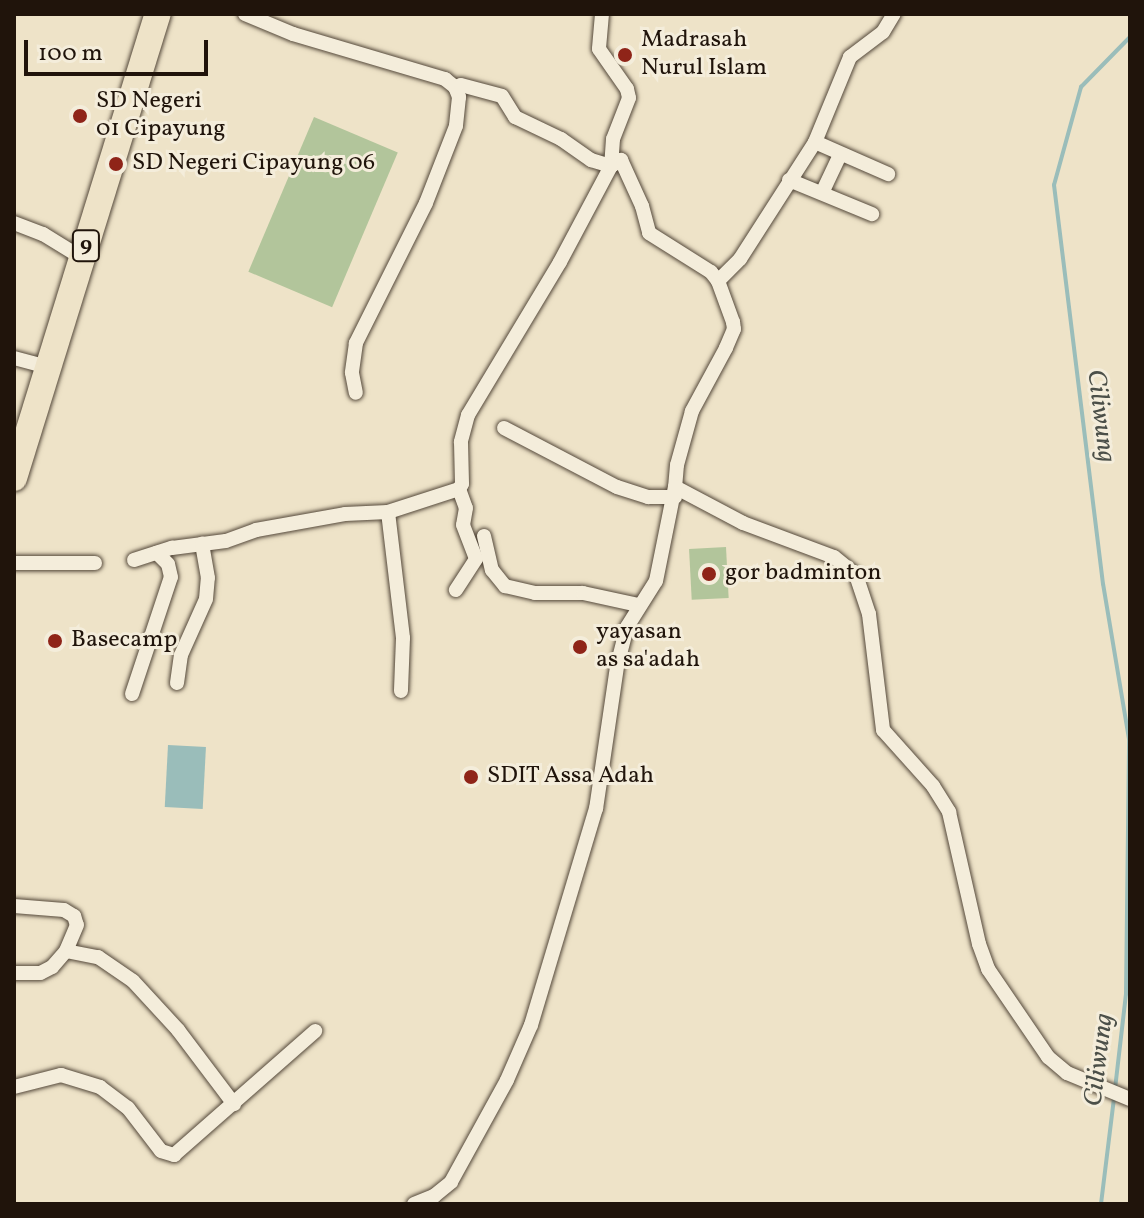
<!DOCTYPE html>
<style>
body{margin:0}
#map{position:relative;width:1144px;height:1218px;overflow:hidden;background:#eee3c8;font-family:Vollkorn,serif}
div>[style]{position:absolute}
.green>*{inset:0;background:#b2c59b;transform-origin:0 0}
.water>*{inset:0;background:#9abdba;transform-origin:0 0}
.stream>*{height:4px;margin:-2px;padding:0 2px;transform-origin:2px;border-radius:2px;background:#9abdba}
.roads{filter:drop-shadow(0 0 2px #54483a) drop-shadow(0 0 2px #54483a)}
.street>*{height:14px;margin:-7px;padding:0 7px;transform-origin:7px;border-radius:7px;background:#f4eddb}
.highway>*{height:26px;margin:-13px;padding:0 13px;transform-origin:13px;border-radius:13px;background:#eee3c8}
.dots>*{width:22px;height:22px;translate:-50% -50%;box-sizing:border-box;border:4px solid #f4eddb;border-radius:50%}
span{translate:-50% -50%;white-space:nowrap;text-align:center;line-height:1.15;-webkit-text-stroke:6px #f4eddb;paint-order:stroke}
.shield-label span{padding:2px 6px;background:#f4eddb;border:2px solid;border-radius:6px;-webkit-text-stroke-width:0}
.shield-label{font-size:22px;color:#20140b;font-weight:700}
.poi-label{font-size:24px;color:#20140b}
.left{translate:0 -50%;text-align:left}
.water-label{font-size:26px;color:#4b4f48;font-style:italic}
.frame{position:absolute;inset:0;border:16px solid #20140b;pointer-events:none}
.scale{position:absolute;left:24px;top:40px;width:184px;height:36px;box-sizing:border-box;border:4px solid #20140b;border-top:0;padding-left:10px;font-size:24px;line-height:28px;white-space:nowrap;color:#20140b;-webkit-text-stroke:6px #f4eddb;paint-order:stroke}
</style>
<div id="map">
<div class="green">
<i style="left:314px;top:117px;width:91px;height:168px;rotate:23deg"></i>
<i style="left:726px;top:547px;width:51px;height:37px;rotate:87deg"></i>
</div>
<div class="water">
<i style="left:168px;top:745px;width:38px;height:62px;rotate:3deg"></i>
</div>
<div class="stream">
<i style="left:1115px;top:1089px;width:96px;rotate:-83.4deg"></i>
<i style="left:1126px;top:994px;width:255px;rotate:-89.3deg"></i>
<i style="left:1129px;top:739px;width:157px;rotate:-99.5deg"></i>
<i style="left:1103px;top:584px;width:402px;rotate:-97deg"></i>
<i style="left:1054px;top:185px;width:102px;rotate:-74.6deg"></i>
<i style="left:1081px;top:87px;width:70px;rotate:-45.6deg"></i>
<i style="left:1101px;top:1204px;width:107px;rotate:-83deg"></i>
</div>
<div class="roads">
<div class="street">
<i style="left:245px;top:14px;width:52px;rotate:22.6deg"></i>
<i style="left:293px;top:34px;width:159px;rotate:16.5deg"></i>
<i style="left:445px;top:79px;width:13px;rotate:39deg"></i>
<i style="left:455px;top:87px;width:11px;rotate:68deg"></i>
<i style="left:459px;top:97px;width:29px;rotate:96deg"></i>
<i style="left:456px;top:126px;width:83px;rotate:111.3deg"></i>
<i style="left:426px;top:203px;width:157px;rotate:116.6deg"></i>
<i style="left:356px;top:343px;width:30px;rotate:98deg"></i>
<i style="left:352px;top:373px;width:20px;rotate:79deg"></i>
<i style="left:602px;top:14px;width:35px;rotate:95deg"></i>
<i style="left:599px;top:49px;width:49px;rotate:55deg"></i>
<i style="left:627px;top:89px;width:9px;rotate:77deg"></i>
<i style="left:629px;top:98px;width:44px;rotate:111.3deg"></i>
<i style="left:613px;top:139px;width:27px;rotate:94deg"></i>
<i style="left:611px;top:166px;width:12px;rotate:-31deg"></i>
<i style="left:621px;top:160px;width:51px;rotate:65.5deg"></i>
<i style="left:642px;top:206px;width:28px;rotate:75deg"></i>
<i style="left:649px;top:233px;width:73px;rotate:32.2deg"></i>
<i style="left:711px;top:272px;width:11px;rotate:52deg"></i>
<i style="left:718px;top:281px;width:44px;rotate:69.9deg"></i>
<i style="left:733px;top:322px;width:7px;rotate:82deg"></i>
<i style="left:734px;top:329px;width:21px;rotate:113deg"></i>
<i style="left:726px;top:348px;width:72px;rotate:118.4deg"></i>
<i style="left:692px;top:411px;width:56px;rotate:105.5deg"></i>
<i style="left:677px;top:465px;width:22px;rotate:95deg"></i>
<i style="left:675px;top:487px;width:77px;rotate:27.9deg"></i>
<i style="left:743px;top:523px;width:97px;rotate:20.5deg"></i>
<i style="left:834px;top:557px;width:28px;rotate:39deg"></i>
<i style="left:856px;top:575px;width:41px;rotate:71.6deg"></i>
<i style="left:869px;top:614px;width:117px;rotate:83.1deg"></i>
<i style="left:883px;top:730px;width:75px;rotate:48.2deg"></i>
<i style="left:933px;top:786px;width:31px;rotate:58deg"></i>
<i style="left:949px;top:812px;width:135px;rotate:77.2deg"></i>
<i style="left:979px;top:944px;width:27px;rotate:70deg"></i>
<i style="left:988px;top:969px;width:107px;rotate:55.7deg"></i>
<i style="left:1048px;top:1057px;width:25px;rotate:40deg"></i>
<i style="left:1067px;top:1073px;width:68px;rotate:22.4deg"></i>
<i style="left:455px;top:87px;width:6px;rotate:-18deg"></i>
<i style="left:461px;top:85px;width:42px;rotate:15deg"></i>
<i style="left:502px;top:96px;width:25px;rotate:58deg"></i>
<i style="left:515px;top:117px;width:51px;rotate:25.6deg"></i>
<i style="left:561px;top:139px;width:37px;rotate:35deg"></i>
<i style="left:591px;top:160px;width:21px;rotate:17deg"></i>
<i style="left:611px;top:166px;width:109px;rotate:118deg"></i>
<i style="left:560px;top:262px;width:179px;rotate:121deg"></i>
<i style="left:468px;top:415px;width:28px;rotate:105deg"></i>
<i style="left:461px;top:442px;width:42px;rotate:88.6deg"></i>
<i style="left:462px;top:484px;width:6px;rotate:121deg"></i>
<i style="left:459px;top:489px;width:20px;rotate:70deg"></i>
<i style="left:466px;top:508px;width:17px;rotate:100deg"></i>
<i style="left:463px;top:525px;width:36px;rotate:69deg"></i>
<i style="left:476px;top:559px;width:37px;rotate:123deg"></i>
<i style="left:815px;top:142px;width:80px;rotate:23.7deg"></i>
<i style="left:789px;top:180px;width:90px;rotate:22.3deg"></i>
<i style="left:822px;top:193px;width:42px;rotate:-64.7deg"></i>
<i style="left:14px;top:223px;width:31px;rotate:21deg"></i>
<i style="left:43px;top:234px;width:46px;rotate:31.6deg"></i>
<i style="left:718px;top:281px;width:31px;rotate:-45deg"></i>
<i style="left:740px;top:259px;width:139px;rotate:-57.3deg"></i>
<i style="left:815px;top:142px;width:92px;rotate:-67.6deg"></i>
<i style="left:850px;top:57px;width:41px;rotate:-37.1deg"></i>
<i style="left:883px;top:32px;width:21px;rotate:-59deg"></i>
<i style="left:14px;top:358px;width:34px;rotate:15deg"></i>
<i style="left:504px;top:428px;width:127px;rotate:27.6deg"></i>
<i style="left:617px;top:487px;width:33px;rotate:18deg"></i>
<i style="left:648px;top:497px;width:27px"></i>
<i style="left:388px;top:512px;width:127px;rotate:83.2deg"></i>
<i style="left:403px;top:638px;width:53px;rotate:92.2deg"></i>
<i style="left:484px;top:536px;width:35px;rotate:77deg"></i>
<i style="left:492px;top:570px;width:21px;rotate:51deg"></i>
<i style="left:505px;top:586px;width:31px;rotate:13deg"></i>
<i style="left:535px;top:593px;width:48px"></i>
<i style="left:583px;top:593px;width:56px;rotate:12.3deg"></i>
<i style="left:134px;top:560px;width:40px;rotate:-18deg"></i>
<i style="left:172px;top:548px;width:54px;rotate:-7.4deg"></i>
<i style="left:226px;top:541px;width:32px;rotate:-20deg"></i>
<i style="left:256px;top:530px;width:90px;rotate:-10.2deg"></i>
<i style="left:345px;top:514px;width:43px;rotate:-2.7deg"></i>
<i style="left:388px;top:512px;width:75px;rotate:-17.9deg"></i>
<i style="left:14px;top:563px;width:81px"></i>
<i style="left:177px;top:683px;width:28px;rotate:-82deg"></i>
<i style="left:181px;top:655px;width:61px;rotate:-65.9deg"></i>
<i style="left:206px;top:599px;width:21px;rotate:-85deg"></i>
<i style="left:208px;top:578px;width:35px;rotate:-100deg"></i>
<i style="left:132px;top:694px;width:123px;rotate:-71.6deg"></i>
<i style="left:171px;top:577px;width:13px;rotate:-103deg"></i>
<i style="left:168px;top:564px;width:16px;rotate:-135deg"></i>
<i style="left:14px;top:906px;width:50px;rotate:4.6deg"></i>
<i style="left:64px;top:910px;width:12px;rotate:31deg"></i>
<i style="left:74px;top:916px;width:9px;rotate:72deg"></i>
<i style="left:77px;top:925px;width:28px;rotate:113deg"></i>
<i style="left:66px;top:951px;width:21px;rotate:131deg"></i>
<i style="left:52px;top:967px;width:13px;rotate:153deg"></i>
<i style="left:40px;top:973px;width:26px;rotate:180deg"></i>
<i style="left:66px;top:951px;width:33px;rotate:11deg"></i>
<i style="left:98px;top:957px;width:42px;rotate:34.4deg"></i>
<i style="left:133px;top:981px;width:67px;rotate:47.4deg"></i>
<i style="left:178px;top:1030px;width:93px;rotate:52.9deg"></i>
<i style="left:14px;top:1087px;width:49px;rotate:-14.3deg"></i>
<i style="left:61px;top:1075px;width:41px;rotate:17.1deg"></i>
<i style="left:100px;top:1087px;width:35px;rotate:37deg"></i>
<i style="left:128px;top:1108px;width:54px;rotate:52.5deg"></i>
<i style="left:161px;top:1151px;width:14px;rotate:17deg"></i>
<i style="left:174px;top:1155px;width:188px;rotate:-41.3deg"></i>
<i style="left:414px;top:1204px;width:22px;rotate:-22deg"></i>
<i style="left:434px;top:1196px;width:22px;rotate:-39deg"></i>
<i style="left:451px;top:1182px;width:116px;rotate:-61.2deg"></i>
<i style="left:507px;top:1080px;width:60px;rotate:-66.4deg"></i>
<i style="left:531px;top:1025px;width:226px;rotate:-73.3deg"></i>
<i style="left:596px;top:809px;width:145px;rotate:-81.6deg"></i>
<i style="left:617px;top:666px;width:40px;rotate:-75.6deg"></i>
<i style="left:627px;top:627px;width:54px;rotate:-57.8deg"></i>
<i style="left:656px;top:581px;width:96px;rotate:-78.6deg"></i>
</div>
<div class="highway">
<i style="left:14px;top:478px;width:486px;rotate:-72.8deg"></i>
</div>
</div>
<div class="dots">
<i style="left:625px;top:55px;background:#8f2418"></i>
<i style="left:80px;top:116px;background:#8f2418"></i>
<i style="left:116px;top:164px;background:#8f2418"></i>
<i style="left:709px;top:574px;background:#8f2418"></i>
<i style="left:55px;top:641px;background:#8f2418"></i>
<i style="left:580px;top:647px;background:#8f2418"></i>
<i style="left:471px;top:777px;background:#8f2418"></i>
</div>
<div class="shield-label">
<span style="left:86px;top:246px">9</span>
</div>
<div class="poi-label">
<span class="left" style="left:641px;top:55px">Madrasah<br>Nurul Islam</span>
<span class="left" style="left:96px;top:116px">SD Negeri<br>01 Cipayung</span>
<span class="left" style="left:132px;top:164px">SD Negeri Cipayung 06</span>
<span class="left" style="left:725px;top:574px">gor badminton</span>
<span class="left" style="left:596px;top:647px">yayasan<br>as sa'adah</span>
<span class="left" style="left:71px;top:641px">Basecamp</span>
<span class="left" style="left:487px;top:777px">SDIT Assa Adah</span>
</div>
<div class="water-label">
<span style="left:1100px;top:416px;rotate:83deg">Ciliwung</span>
<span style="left:1100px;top:1060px;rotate:-83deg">Ciliwung</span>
</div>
<div class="frame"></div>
<div class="scale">100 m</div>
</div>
